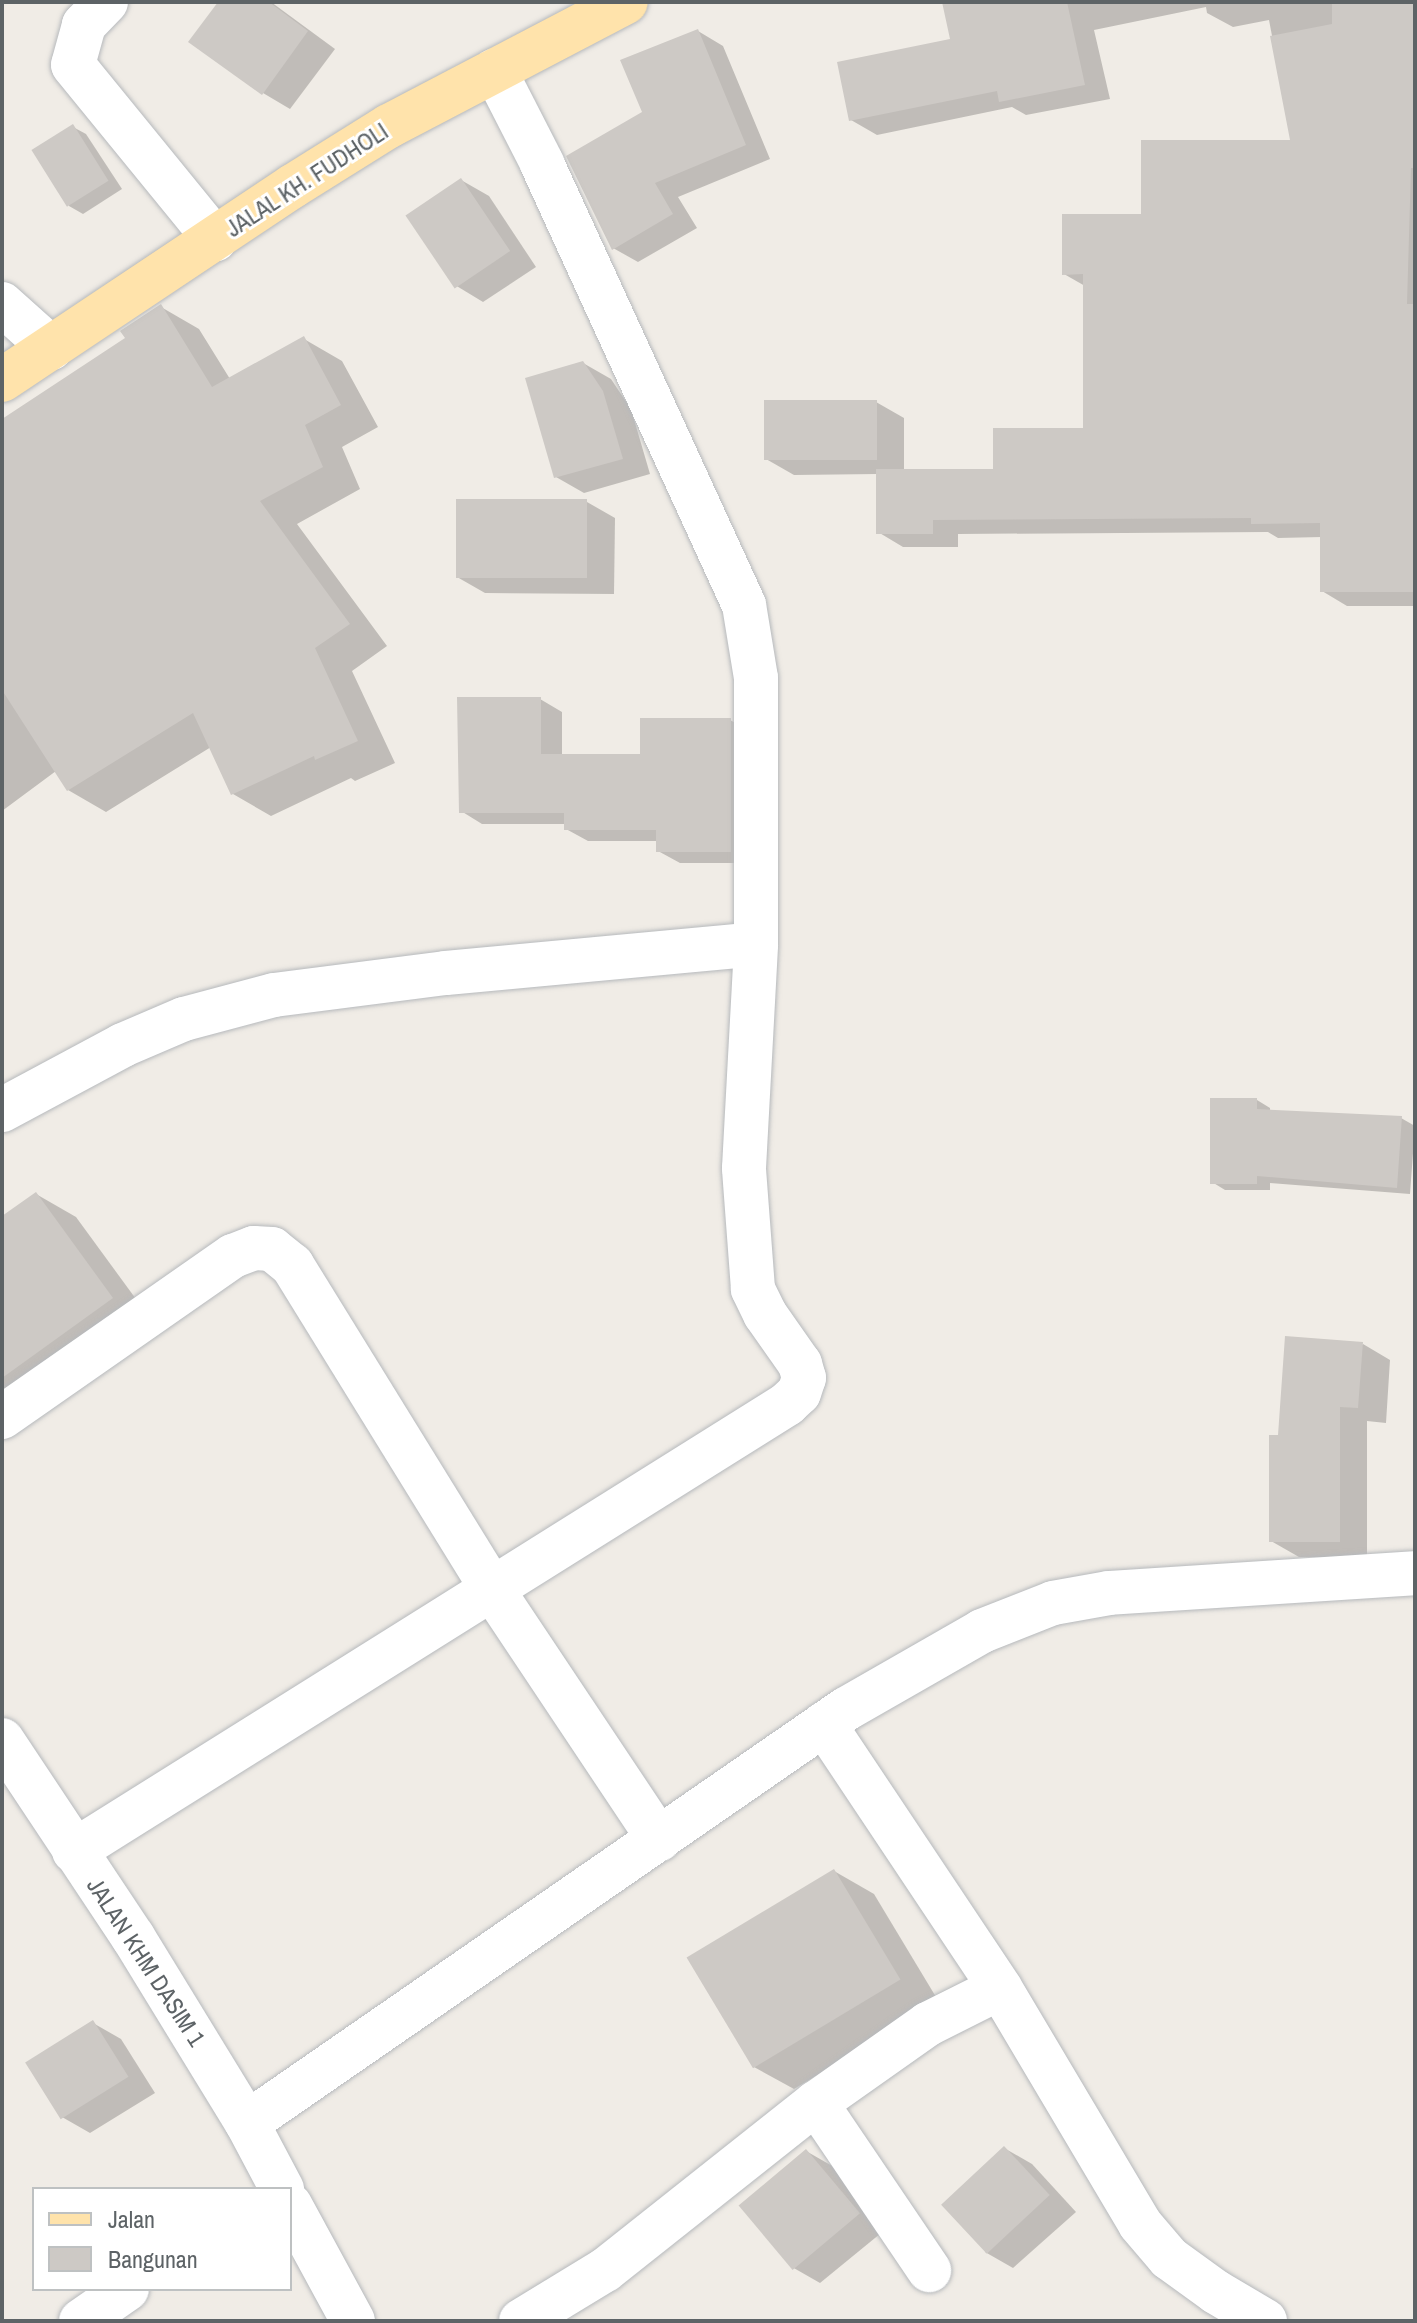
<!DOCTYPE html>
<style>
body{margin:0}
#map{position:relative;width:1417px;height:2323px;overflow:hidden;background:#f0ece6;font-family:"Archivo Narrow",sans-serif}
div>[style]{position:absolute}
.shadow>*{inset:0;background:#0003}
.building>*{inset:0;background:#cdc9c5;transform-origin:0 0}
.roads{filter:drop-shadow(0 0 2px #b6b9bc) drop-shadow(0 0 2px #b6b9bc)}
.minor>*{height:44px;margin:-22px;padding:0 22px;transform-origin:22px;border-radius:22px;background:#fff}
.major>*{height:44px;margin:-22px;padding:0 22px;transform-origin:22px;border-radius:22px;background:#ffe3ab}
span{translate:-50% -50%;white-space:nowrap;text-align:center;line-height:1.15;-webkit-text-stroke:6px #fff;paint-order:stroke}
.street-label{font-size:24px;color:#5d6366}
.frame{position:absolute;inset:0;border:4px solid #5d6366;pointer-events:none}
.legend{position:absolute;left:32px;top:2187px;width:260px;height:104px;box-sizing:border-box;background:#fff;border:2px solid #bec1c2;margin:0;padding:10px 14px;list-style:none;font-size:24px;color:#5d6366}
.legend li{display:flex;align-items:center;gap:16px;height:40px}
.legend b{width:40px;border:2px solid #bec1c2}
</style>
<div id="map">
<div class="shadow">
<i style="clip-path:polygon(220px 2px,271px 2px,335px 49px,290px 109px,263px 93px)"></i>
<i style="clip-path:polygon(944px 2px,1415px 2px,1415px 606px,1347px 606px,1322px 591px,1322px 537px,1278px 538px,1268px 532px,958px 534px,958px 547px,903px 547px,878px 532px,878px 474px,794px 475px,766px 459px,876px 402px,904px 418px,904px 471px,995px 471px,1085px 430px,1085px 286px,1064px 274px,1143px 216px,1292px 142px,1269px 20px,1233px 27px,1207px 13px,1206px 7px,1094px 30px,1110px 99px,1026px 115px,1012px 107px,877px 135px,851px 120px,952px 41px)"></i>
<i style="clip-path:polygon(698px 31px,723px 46px,770px 159px,678px 197px,697px 228px,638px 262px,613px 248px,644px 112px)"></i>
<i style="clip-path:polygon(73px 127px,86px 134px,122px 189px,83px 214px,69px 206px)"></i>
<i style="clip-path:polygon(461px 180px,489px 196px,536px 267px,483px 302px,455px 285px)"></i>
<i style="clip-path:polygon(161px 307px,199px 329px,230px 379px,304px 339px,342px 361px,378px 427px,342px 447px,360px 489px,297px 524px,387px 646px,352px 671px,395px 763px,355px 781px,351px 778px,271px 816px,233px 794px,211px 747px,106px 812px,68px 790px,56px 771px,2px 811px,2px 421px,127px 339px)"></i>
<i style="clip-path:polygon(583px 363px,611px 379px,631px 409px,650px 474px,584px 493px,556px 477px)"></i>
<i style="clip-path:polygon(587px 502px,615px 518px,614px 594px,485px 593px,457px 577px)"></i>
<i style="clip-path:polygon(540px 699px,562px 712px,562px 756px,642px 756px,730px 720px,752px 732px,752px 863px,680px 863px,658px 851px,658px 841px,588px 841px,566px 829px,566px 824px,482px 824px,461px 811px)"></i>
<i style="clip-path:polygon(1257px 1100px,1270px 1108px,1270px 1112px,1401px 1118px,1415px 1126px,1410px 1194px,1270px 1183px,1270px 1190px,1225px 1190px,1212px 1182px)"></i>
<i style="clip-path:polygon(36px 1194px,76px 1217px,152px 1321px,33px 1407px,2px 1389px,2px 1219px)"></i>
<i style="clip-path:polygon(1363px 1344px,1390px 1360px,1386px 1423px,1367px 1421px,1367px 1557px,1299px 1557px,1271px 1541px,1280px 1437px)"></i>
<i style="clip-path:polygon(834px 1871px,874px 1894px,939px 2002px,794px 2089px,754px 2067px)"></i>
<i style="clip-path:polygon(93px 2023px,121px 2039px,155px 2093px,90px 2133px,62px 2117px)"></i>
<i style="clip-path:polygon(1004px 2148px,1032px 2164px,1076px 2212px,1013px 2268px,985px 2252px)"></i>
<i style="clip-path:polygon(806px 2151px,834px 2167px,886px 2229px,820px 2283px,792px 2267px)"></i>
</div>
<div class="building">
<i style="clip-path:polygon(218px 2px,269px 2px,308px 31px,262px 95px,188px 42px)"></i>
<i style="clip-path:polygon(942px 2px,1067px 2px,1085px 85px,999px 102px,997px 91px,849px 121px,837px 62px,950px 39px)"></i>
<i style="clip-path:polygon(1332px 2px,1415px 2px,1415px 168px,1411px 168px,1407px 304px,1415px 304px,1415px 592px,1320px 592px,1320px 523px,1251px 524px,1251px 518px,933px 520px,933px 534px,876px 534px,876px 469px,993px 469px,993px 428px,1083px 428px,1083px 274px,1062px 275px,1062px 214px,1141px 214px,1141px 140px,1290px 140px,1270px 36px,1332px 24px)"></i>
<i style="clip-path:polygon(698px 29px,746px 145px,655px 183px,673px 214px,612px 250px,566px 156px,642px 112px,620px 60px)"></i>
<i style="left:73px;top:124px;width:67px;height:49px;rotate:58deg"></i>
<i style="left:461px;top:178px;width:88px;height:67px;rotate:56deg"></i>
<i style="clip-path:polygon(161px 304px,212px 387px,304px 336px,341px 405px,305px 425px,323px 467px,260px 501px,350px 624px,315px 648px,358px 741px,315px 760px,314px 756px,231px 795px,193px 713px,67px 791px,2px 690px,2px 419px,125px 338px,120px 331px)"></i>
<i style="clip-path:polygon(583px 361px,603px 391px,623px 459px,554px 478px,525px 378px)"></i>
<i style="left:764px;top:400px;width:113px;height:60px"></i>
<i style="left:456px;top:499px;width:131px;height:79px"></i>
<i style="clip-path:polygon(457px 697px,541px 697px,541px 754px,640px 754px,640px 718px,731px 718px,731px 852px,656px 852px,656px 830px,564px 830px,564px 813px,459px 813px)"></i>
<i style="clip-path:polygon(1210px 1098px,1257px 1098px,1257px 1109px,1402px 1116px,1397px 1188px,1257px 1176px,1257px 1184px,1210px 1184px)"></i>
<i style="clip-path:polygon(36px 1192px,113px 1298px,2px 1378px,2px 1216px)"></i>
<i style="clip-path:polygon(1285px 1336px,1363px 1342px,1358px 1408px,1340px 1407px,1340px 1542px,1269px 1542px,1269px 1435px,1278px 1435px)"></i>
<i style="left:834px;top:1869px;width:129px;height:172px;rotate:59deg"></i>
<i style="left:93px;top:2020px;width:67px;height:80px;rotate:58deg"></i>
<i style="left:1004px;top:2146px;width:67px;height:86px;rotate:47deg"></i>
<i style="left:806px;top:2149px;width:84px;height:88px;rotate:50deg"></i>
</div>
<div class="roads">
<div class="minor">
<i style="left:106px;top:2px;width:32px;rotate:134deg"></i>
<i style="left:84px;top:25px;width:41px;rotate:105.4deg"></i>
<i style="left:73px;top:65px;width:225px;rotate:50.8deg"></i>
<i style="left:2px;top:304px;width:66px;rotate:41.9deg"></i>
<i style="left:2px;top:1110px;width:137px;rotate:-28.2deg"></i>
<i style="left:123px;top:1045px;width:66px;rotate:-23.1deg"></i>
<i style="left:184px;top:1019px;width:93px;rotate:-14.9deg"></i>
<i style="left:274px;top:995px;width:173px;rotate:-7.3deg"></i>
<i style="left:446px;top:973px;width:311px;rotate:-5.3deg"></i>
<i style="left:2px;top:1417px;width:282px;rotate:-34.9deg"></i>
<i style="left:233px;top:1256px;width:22px;rotate:-21deg"></i>
<i style="left:254px;top:1248px;width:18px;rotate:3deg"></i>
<i style="left:272px;top:1249px;width:26px;rotate:39deg"></i>
<i style="left:292px;top:1265px;width:381px;rotate:58.3deg"></i>
<i style="left:492px;top:1589px;width:301px;rotate:56.3deg"></i>
<i style="left:824px;top:1724px;width:317px;rotate:56.3deg"></i>
<i style="left:1000px;top:1988px;width:274px;rotate:59.3deg"></i>
<i style="left:1140px;top:2224px;width:45px;rotate:49.5deg"></i>
<i style="left:1169px;top:2258px;width:58px;rotate:35.9deg"></i>
<i style="left:1216px;top:2292px;width:57px;rotate:30.6deg"></i>
<i style="left:2px;top:1740px;width:237px;rotate:56.4deg"></i>
<i style="left:133px;top:1937px;width:218px;rotate:58.5deg"></i>
<i style="left:247px;top:2123px;width:75px;rotate:62.1deg"></i>
<i style="left:74px;top:1851px;width:842px;rotate:-32.08deg"></i>
<i style="left:787px;top:1404px;width:16px;rotate:-43deg"></i>
<i style="left:799px;top:1393px;width:16px;rotate:-72deg"></i>
<i style="left:804px;top:1378px;width:15px;rotate:-106deg"></i>
<i style="left:800px;top:1364px;width:61px;rotate:-125deg"></i>
<i style="left:765px;top:1314px;width:28px;rotate:-116deg"></i>
<i style="left:753px;top:1289px;width:121px;rotate:-94.3deg"></i>
<i style="left:744px;top:1168px;width:224px;rotate:-86.9deg"></i>
<i style="left:756px;top:944px;width:266px;rotate:-90deg"></i>
<i style="left:756px;top:678px;width:74px;rotate:-99.3deg"></i>
<i style="left:744px;top:605px;width:484px;rotate:-114.6deg"></i>
<i style="left:543px;top:165px;width:106px;rotate:-117.1deg"></i>
<i style="left:816px;top:2103px;width:202px;rotate:55.9deg"></i>
<i style="left:247px;top:2123px;width:728px;rotate:-34.65deg"></i>
<i style="left:846px;top:1709px;width:157px;rotate:-29.8deg"></i>
<i style="left:982px;top:1631px;width:76px;rotate:-21.5deg"></i>
<i style="left:1053px;top:1603px;width:57px;rotate:-10.1deg"></i>
<i style="left:1109px;top:1593px;width:307px;rotate:-3.7deg"></i>
<i style="left:290px;top:2205px;width:132px;rotate:61.5deg"></i>
<i style="left:81px;top:2321px;width:56px;rotate:-34.8deg"></i>
<i style="left:521px;top:2321px;width:98px;rotate:-31.3deg"></i>
<i style="left:605px;top:2270px;width:269px;rotate:-38.4deg"></i>
<i style="left:816px;top:2103px;width:137px;rotate:-35.2deg"></i>
<i style="left:928px;top:2024px;width:80px;rotate:-26.6deg"></i>
</div>
<div class="major">
<i style="left:2px;top:380px;width:350px;rotate:-33.7deg"></i>
<i style="left:293px;top:186px;width:113px;rotate:-32deg"></i>
<i style="left:389px;top:126px;width:267px;rotate:-27.6deg"></i>
</div>
</div>
<div class="street-label">
<span style="left:307px;top:180px;rotate:-33deg">JALAL KH. FUDHOLI</span>
<span style="left:146px;top:1962px;rotate:57deg">JALAN KHM DASIM 1</span>
</div>
<div class="frame"></div>
<ul class="legend">
<li><b style="height:10px;background:#ffe3ab"></b>Jalan</li>
<li><b style="height:22px;background:#cdc9c5"></b>Bangunan</li>
</ul>
</div>
